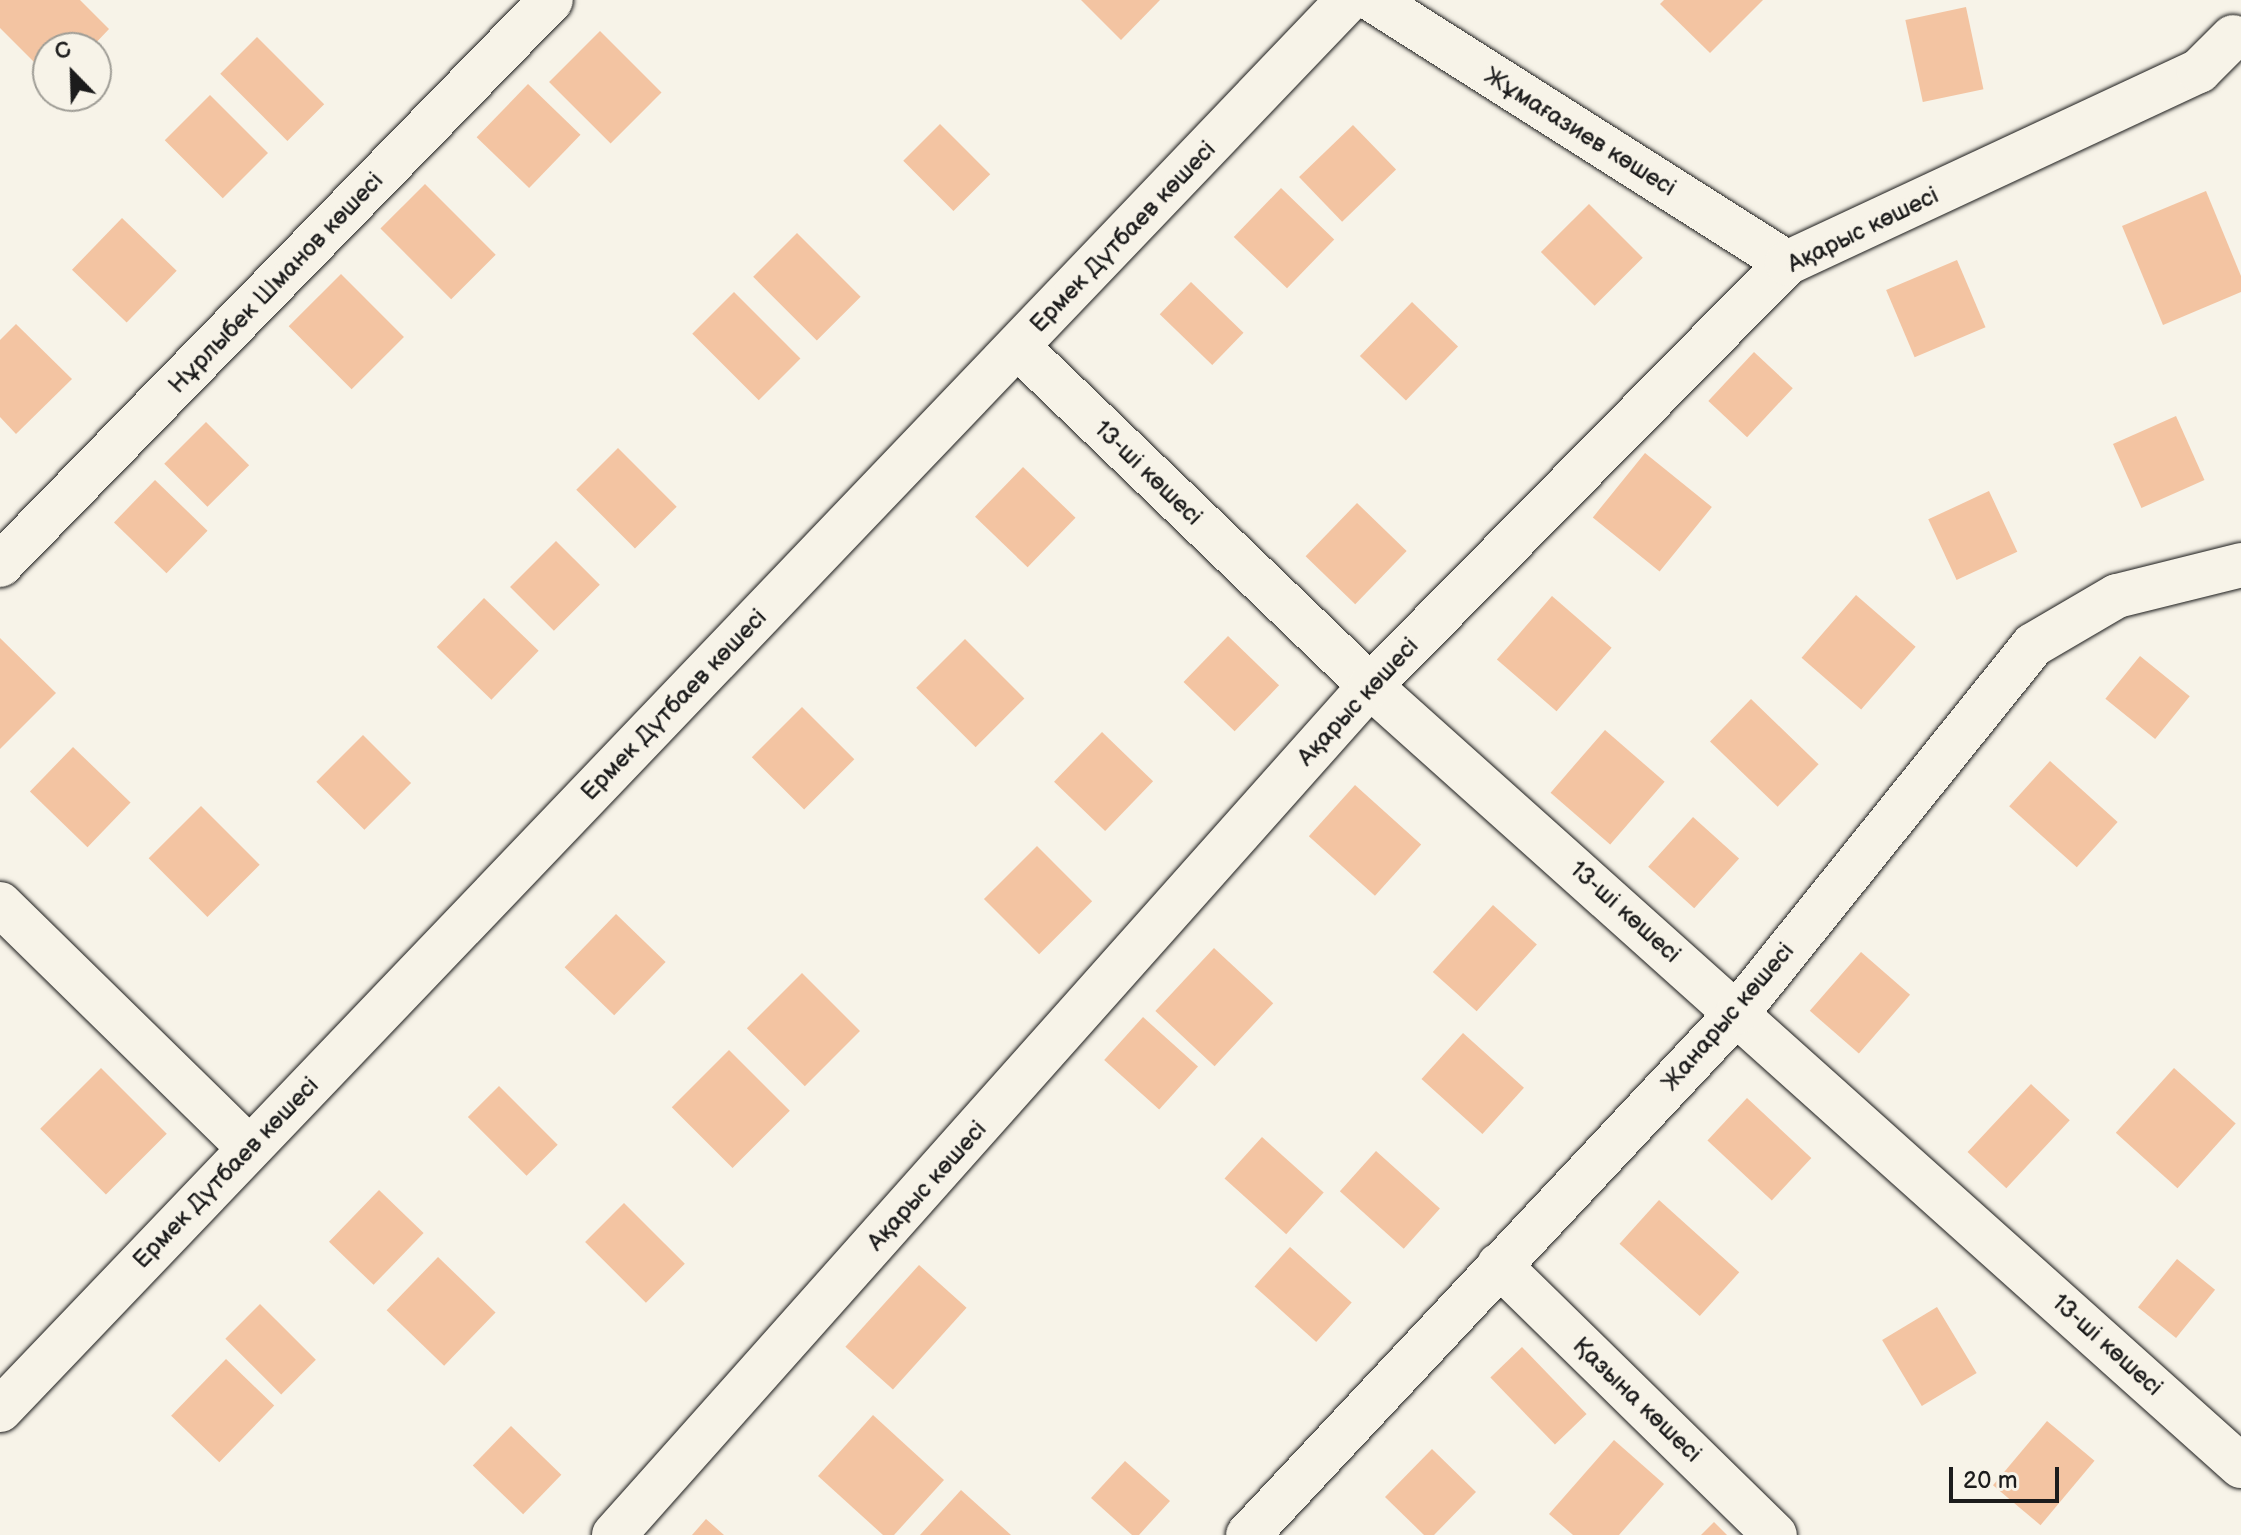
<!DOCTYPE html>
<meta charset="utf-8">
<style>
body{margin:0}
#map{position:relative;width:2241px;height:1535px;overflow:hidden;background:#f7f3e8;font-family:"Balsamiq Sans",sans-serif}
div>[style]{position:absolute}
.building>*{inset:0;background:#f3c4a2;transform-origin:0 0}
.roads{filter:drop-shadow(0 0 2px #1c1c1c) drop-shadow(0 0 2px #1c1c1c)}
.minor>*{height:44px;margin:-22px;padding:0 22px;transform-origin:22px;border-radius:22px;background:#f7f3e8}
span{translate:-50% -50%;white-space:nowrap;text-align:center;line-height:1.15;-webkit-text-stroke:8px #f7f3e8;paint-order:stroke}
.street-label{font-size:24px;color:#1c1c1c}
.north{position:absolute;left:32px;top:32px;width:80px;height:80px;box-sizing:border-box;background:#f7f3e8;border:2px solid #9f9d96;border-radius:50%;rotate:337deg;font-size:22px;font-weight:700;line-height:32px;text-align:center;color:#1c1c1c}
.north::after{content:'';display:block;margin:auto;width:28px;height:36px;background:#1c1c1c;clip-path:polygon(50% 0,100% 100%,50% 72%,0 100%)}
.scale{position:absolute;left:1949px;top:1467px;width:110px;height:36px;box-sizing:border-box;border:4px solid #1c1c1c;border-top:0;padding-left:10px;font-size:24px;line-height:28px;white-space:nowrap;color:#1c1c1c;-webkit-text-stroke:6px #f7f3e8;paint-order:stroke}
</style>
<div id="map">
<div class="building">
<i style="clip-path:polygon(0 0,80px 0,109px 29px,91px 48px,48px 48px,48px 76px,0 28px)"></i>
<i style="clip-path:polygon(1081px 0,1160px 0,1121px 40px)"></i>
<i style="clip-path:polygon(1664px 0,1763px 0,1710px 53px,1660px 4px)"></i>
<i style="left:1966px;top:7px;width:84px;height:62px;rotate:78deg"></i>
<i style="left:600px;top:31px;width:87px;height:72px;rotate:45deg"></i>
<i style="left:257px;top:37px;width:95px;height:52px;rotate:45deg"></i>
<i style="left:528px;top:84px;width:73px;height:74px;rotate:44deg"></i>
<i style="left:210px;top:95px;width:82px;height:64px;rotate:45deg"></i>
<i style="left:940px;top:124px;width:71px;height:52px;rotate:45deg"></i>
<i style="left:1353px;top:125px;width:62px;height:75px;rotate:46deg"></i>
<i style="left:425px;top:184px;width:100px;height:63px;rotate:45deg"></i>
<i style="left:1281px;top:188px;width:74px;height:68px;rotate:44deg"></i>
<i style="clip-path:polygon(2206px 191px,2241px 276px,2241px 292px,2163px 325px,2122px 226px)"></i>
<i style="left:1589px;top:204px;width:76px;height:68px;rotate:45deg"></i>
<i style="left:122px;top:218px;width:76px;height:72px;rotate:44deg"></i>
<i style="left:797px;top:233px;width:90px;height:62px;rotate:45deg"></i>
<i style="left:1957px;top:260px;width:73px;height:77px;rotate:67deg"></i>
<i style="left:341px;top:274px;width:89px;height:74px;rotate:45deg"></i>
<i style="left:1191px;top:282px;width:73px;height:45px;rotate:44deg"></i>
<i style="left:734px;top:292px;width:94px;height:59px;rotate:45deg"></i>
<i style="left:1412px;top:302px;width:64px;height:75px;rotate:44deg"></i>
<i style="clip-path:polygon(16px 324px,72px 379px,16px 434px,0 417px,0 340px)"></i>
<i style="left:1754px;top:352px;width:53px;height:67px;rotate:43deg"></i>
<i style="left:2176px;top:416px;width:70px;height:69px;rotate:66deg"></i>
<i style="left:206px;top:422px;width:61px;height:59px;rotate:45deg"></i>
<i style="left:618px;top:448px;width:83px;height:59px;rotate:45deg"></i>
<i style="left:1645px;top:453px;width:86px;height:83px;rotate:39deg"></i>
<i style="left:1023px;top:467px;width:73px;height:69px;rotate:44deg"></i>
<i style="left:155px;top:480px;width:73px;height:59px;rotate:44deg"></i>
<i style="left:1989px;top:491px;width:67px;height:67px;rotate:65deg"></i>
<i style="left:1357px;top:503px;width:69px;height:74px;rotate:44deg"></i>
<i style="left:556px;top:541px;width:62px;height:65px;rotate:45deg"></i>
<i style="left:1856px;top:595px;width:79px;height:83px;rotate:41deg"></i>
<i style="left:1552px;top:596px;width:79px;height:84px;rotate:41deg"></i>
<i style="left:484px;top:598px;width:76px;height:68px;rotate:44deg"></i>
<i style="left:1228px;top:636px;width:71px;height:64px;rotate:44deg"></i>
<i style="clip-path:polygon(0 638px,56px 693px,0 749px)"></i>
<i style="left:965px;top:639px;width:84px;height:69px;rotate:45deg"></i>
<i style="left:2140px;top:656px;width:64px;height:55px;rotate:39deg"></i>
<i style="left:1751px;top:699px;width:94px;height:59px;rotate:44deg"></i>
<i style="left:802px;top:707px;width:74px;height:71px;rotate:45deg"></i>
<i style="left:1605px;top:730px;width:79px;height:83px;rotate:41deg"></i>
<i style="left:1102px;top:732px;width:71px;height:69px;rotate:44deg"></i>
<i style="left:363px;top:735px;width:68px;height:66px;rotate:45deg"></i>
<i style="left:73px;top:747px;width:80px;height:62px;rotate:44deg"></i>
<i style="left:2050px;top:761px;width:91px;height:61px;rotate:42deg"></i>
<i style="left:1355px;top:785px;width:89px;height:69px;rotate:42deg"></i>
<i style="left:201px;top:806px;width:83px;height:74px;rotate:45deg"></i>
<i style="left:1693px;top:817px;width:62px;height:67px;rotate:42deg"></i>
<i style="left:1037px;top:846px;width:78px;height:75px;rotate:45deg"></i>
<i style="left:1493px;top:905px;width:59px;height:90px;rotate:42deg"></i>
<i style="left:616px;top:914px;width:69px;height:74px;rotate:44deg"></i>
<i style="left:1214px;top:948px;width:81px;height:86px;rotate:43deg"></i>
<i style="left:1861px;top:952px;width:65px;height:78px;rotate:41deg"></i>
<i style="left:802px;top:973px;width:82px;height:78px;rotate:45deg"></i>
<i style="left:1143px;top:1017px;width:74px;height:58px;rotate:42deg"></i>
<i style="left:1463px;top:1033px;width:82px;height:62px;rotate:42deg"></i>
<i style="left:729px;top:1050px;width:86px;height:81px;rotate:45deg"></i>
<i style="left:101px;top:1068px;width:93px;height:86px;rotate:45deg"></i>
<i style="left:2174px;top:1068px;width:83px;height:87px;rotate:42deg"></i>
<i style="left:2031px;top:1084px;width:53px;height:93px;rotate:43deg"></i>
<i style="left:499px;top:1086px;width:83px;height:44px;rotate:45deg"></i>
<i style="left:1747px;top:1098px;width:88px;height:58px;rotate:43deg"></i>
<i style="left:1262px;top:1137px;width:83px;height:56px;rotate:42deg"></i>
<i style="left:1376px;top:1151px;width:86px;height:54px;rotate:42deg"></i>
<i style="left:379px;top:1190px;width:62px;height:72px;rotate:44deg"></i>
<i style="left:1659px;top:1200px;width:108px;height:59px;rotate:42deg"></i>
<i style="left:624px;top:1203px;width:86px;height:55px;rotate:45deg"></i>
<i style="left:1290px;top:1247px;width:83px;height:53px;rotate:42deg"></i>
<i style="left:438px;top:1257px;width:80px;height:74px;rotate:44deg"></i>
<i style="left:2177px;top:1259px;width:49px;height:62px;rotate:39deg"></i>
<i style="left:919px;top:1265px;width:64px;height:110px;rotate:42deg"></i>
<i style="left:260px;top:1304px;width:79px;height:49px;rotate:45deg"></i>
<i style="left:1937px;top:1307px;width:77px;height:64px;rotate:59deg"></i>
<i style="left:1522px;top:1347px;width:93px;height:44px;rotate:46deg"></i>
<i style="left:226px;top:1359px;width:67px;height:79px;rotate:44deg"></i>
<i style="clip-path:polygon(873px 1415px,944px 1480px,894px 1535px,883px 1535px,818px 1476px)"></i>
<i style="left:2047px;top:1421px;width:62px;height:84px;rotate:40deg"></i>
<i style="left:511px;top:1426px;width:70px;height:55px;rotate:44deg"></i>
<i style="clip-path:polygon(1614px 1440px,1664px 1484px,1619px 1535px,1573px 1535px,1549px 1514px)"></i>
<i style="clip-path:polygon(1432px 1449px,1476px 1492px,1434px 1535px,1424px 1535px,1385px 1497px)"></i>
<i style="clip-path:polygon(1125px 1461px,1170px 1501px,1139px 1535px,1132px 1535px,1091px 1498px)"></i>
<i style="clip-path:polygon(961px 1490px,1011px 1535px,920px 1535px)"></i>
<i style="clip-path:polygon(706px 1519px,724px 1535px,692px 1535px)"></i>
<i style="clip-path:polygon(1714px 1522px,1727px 1535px,1701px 1535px)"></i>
</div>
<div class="roads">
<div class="minor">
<i style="left:1373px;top:0;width:490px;rotate:32.4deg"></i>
<i style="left:1018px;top:347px;width:489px;rotate:43.9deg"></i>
<i style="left:1370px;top:686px;width:1169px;rotate:41.85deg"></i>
<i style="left:0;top:565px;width:789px;rotate:-45.72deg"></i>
<i style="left:0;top:904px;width:349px;rotate:44.4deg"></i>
<i style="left:1499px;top:1265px;width:386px;rotate:44.4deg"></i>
<i style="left:0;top:1410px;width:1951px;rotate:-46.29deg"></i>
<i style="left:614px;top:1535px;width:1137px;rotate:-48.32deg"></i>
<i style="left:1370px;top:686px;width:594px;rotate:-45.41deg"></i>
<i style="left:1787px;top:263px;width:455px;rotate:-25deg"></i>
<i style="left:2199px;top:71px;width:48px;rotate:-45deg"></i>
<i style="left:1248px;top:1535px;width:717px;rotate:-46.87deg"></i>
<i style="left:1738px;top:1012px;width:471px;rotate:-51.2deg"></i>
<i style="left:2033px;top:645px;width:97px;rotate:-30.3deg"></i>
<i style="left:2117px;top:596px;width:128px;rotate:-14deg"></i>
</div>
</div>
<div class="street-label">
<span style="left:1580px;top:132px;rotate:32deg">Жұмағазиев көшесі</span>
<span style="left:1863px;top:230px;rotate:-26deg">Ақарыс көшесi</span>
<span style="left:1123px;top:237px;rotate:-46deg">Ермек Дүтбаев көшесi</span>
<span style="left:276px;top:283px;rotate:-46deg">Нұрлыбек Шманов көшесі</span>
<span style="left:1148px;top:473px;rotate:44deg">13-ші көшесi</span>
<span style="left:1358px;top:702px;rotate:-47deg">Ақарыс көшесi</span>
<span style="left:674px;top:705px;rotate:-46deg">Ермек Дүтбаев көшесi</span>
<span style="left:1625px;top:912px;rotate:42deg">13-ші көшесi</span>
<span style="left:1728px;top:1017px;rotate:-49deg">Жанарыс көшесі</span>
<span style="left:226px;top:1173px;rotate:-46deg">Ермек Дүтбаев көшесi</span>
<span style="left:927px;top:1186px;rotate:-48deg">Ақарыс көшесi</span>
<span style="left:2107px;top:1345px;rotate:42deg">13-ші көшесi</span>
<span style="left:1637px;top:1400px;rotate:44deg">Қазына көшесі</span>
</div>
<div class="north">С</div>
<div class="scale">20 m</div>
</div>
